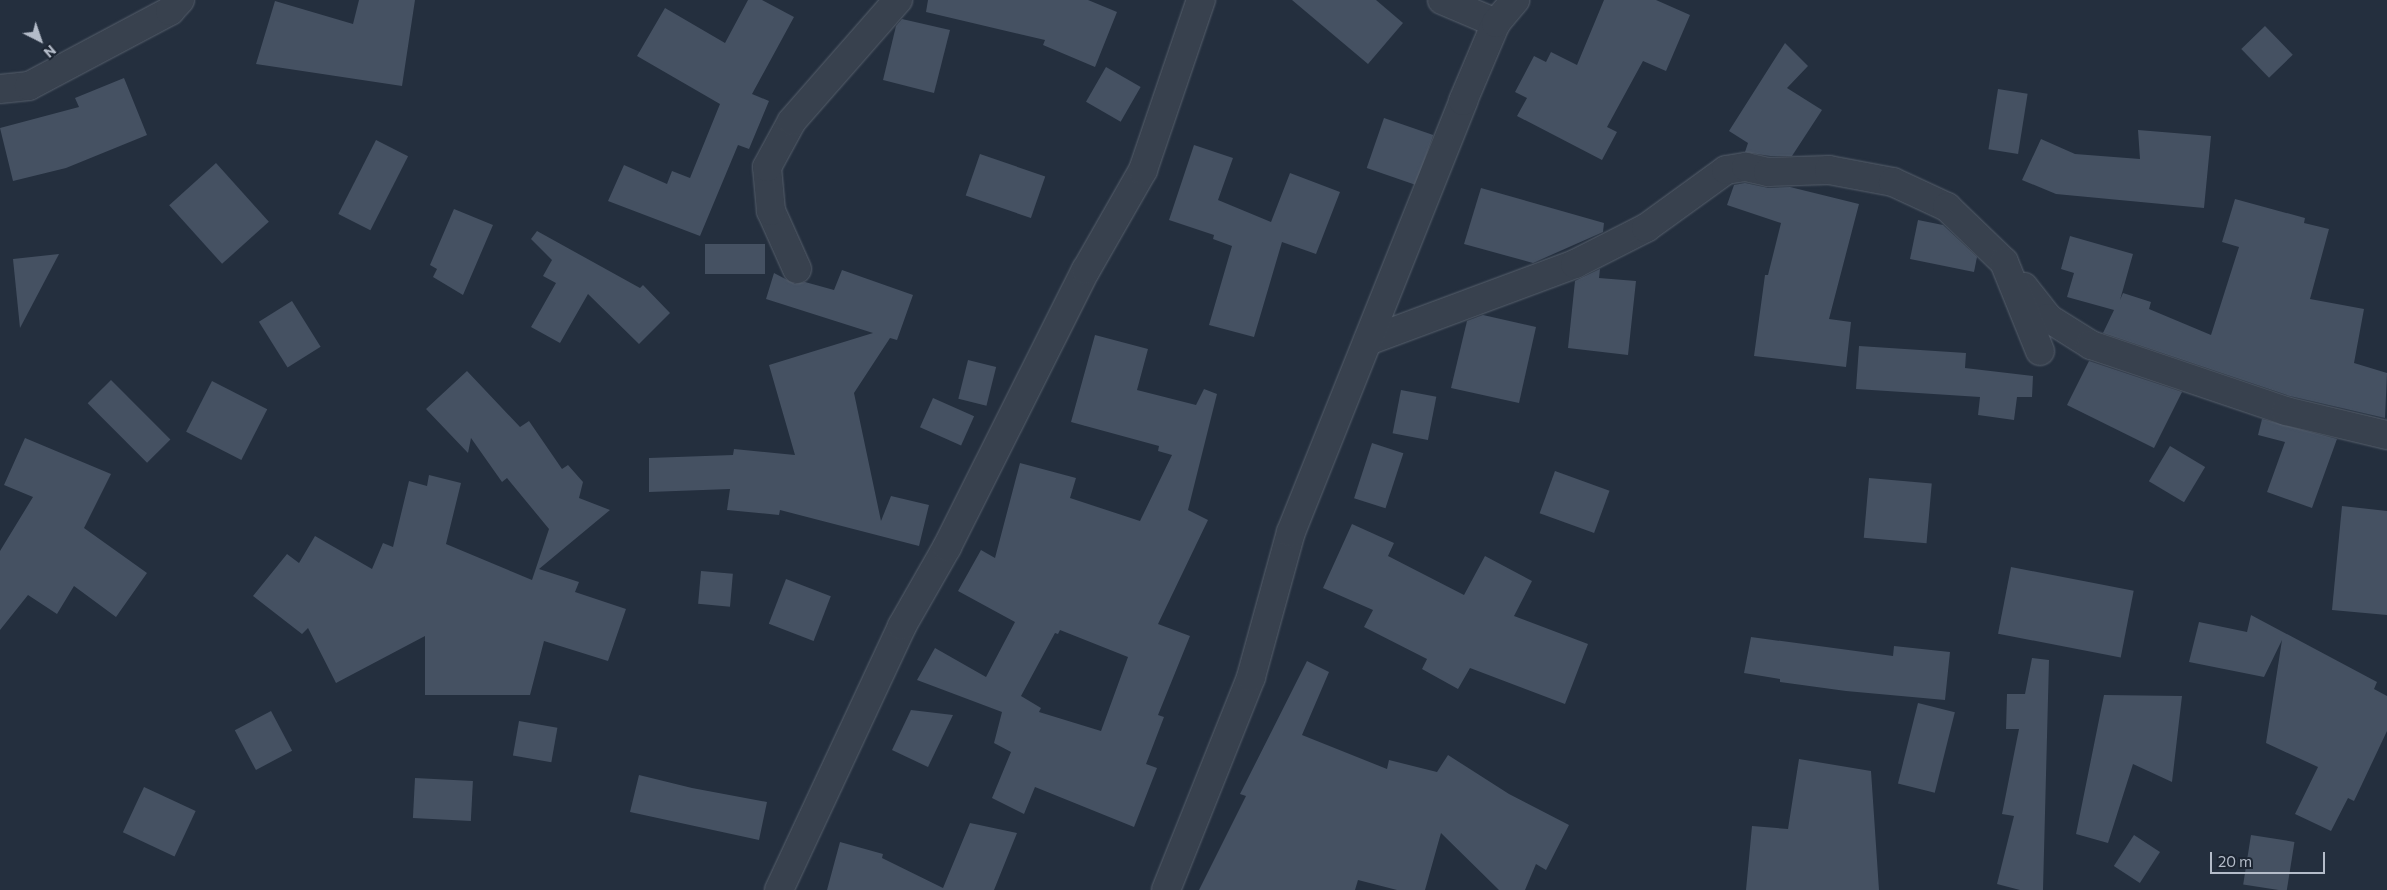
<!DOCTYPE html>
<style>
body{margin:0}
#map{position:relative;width:2387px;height:890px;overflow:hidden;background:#242f3e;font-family:Commissioner,sans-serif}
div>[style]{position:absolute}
.building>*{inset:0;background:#455162;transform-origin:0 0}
.roads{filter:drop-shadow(0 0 1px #565f6c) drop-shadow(0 0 1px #565f6c)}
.street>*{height:28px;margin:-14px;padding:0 14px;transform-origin:14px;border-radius:14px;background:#38414e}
span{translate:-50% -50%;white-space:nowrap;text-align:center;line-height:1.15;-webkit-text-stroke:4px #1d2633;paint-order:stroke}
.north{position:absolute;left:15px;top:15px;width:50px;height:50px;-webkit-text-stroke:4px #1d2633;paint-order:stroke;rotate:139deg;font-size:14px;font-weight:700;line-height:20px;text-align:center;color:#b4bcc9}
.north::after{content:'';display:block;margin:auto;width:18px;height:22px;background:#b4bcc9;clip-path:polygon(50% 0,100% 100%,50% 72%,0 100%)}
.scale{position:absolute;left:2210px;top:852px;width:115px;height:22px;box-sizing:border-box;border:2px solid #b4bcc9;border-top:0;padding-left:6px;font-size:15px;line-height:18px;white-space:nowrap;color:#b4bcc9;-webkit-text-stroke:4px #1d2633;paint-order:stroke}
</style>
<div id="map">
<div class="building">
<i style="clip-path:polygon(359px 0,415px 0,402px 86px,256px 64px,275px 1px,353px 24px)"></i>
<i style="clip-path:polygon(748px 0,762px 0,794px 17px,752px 94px,769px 101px,749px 149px,738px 145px,700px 236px,608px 201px,624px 165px,667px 184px,672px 171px,690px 178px,720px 104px,637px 56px,665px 8px,725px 43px)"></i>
<i style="clip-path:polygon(928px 0,1088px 0,1117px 12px,1095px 67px,1043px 45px,1045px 40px,926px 12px)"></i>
<i style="clip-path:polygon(1292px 0,1376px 0,1403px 23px,1368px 64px)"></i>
<i style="clip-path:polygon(1604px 0,1656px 0,1690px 15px,1666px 71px,1643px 61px,1607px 127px,1617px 132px,1602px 160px,1517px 116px,1527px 98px,1515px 92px,1534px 56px,1546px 62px,1551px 52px,1577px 65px)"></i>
<i style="clip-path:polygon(902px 19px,950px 30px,934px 93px,883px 80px,896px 26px)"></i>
<i style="left:2265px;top:26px;width:40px;height:33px;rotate:46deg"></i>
<i style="clip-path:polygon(1785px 43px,1808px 66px,1787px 88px,1822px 110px,1792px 156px,1770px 156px,1745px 152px,1748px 143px,1729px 131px)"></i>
<i style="left:1106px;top:67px;width:40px;height:40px;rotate:30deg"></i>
<i style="clip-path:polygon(124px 78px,147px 135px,66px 168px,13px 181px,0 128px,79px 107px,75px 98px)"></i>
<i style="left:1998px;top:89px;width:30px;height:61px;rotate:9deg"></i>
<i style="left:1384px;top:118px;width:52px;height:53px;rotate:19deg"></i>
<i style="clip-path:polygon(2138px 130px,2211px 136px,2204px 208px,2056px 194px,2022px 180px,2041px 139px,2075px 154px,2140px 159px)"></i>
<i style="left:376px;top:140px;width:36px;height:83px;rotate:27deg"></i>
<i style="clip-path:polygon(1194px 145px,1233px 158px,1218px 200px,1271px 222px,1290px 173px,1340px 192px,1316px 254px,1282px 242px,1254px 337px,1209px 325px,1232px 246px,1213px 239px,1214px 235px,1169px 220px)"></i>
<i style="left:980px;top:154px;width:69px;height:44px;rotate:19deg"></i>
<i style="left:216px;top:163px;width:79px;height:63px;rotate:48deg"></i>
<i style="clip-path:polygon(1745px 183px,1768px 188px,1790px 187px,1859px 204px,1829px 319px,1851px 322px,1846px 367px,1754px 356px,1765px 275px,1768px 275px,1781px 223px,1727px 205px,1734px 185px)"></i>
<i style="clip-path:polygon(1481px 188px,1604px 223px,1603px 232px,1533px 263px,1464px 244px)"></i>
<i style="clip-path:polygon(2235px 199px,2305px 218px,2304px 223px,2329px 229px,2310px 299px,2364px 309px,2354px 363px,2387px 373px,2385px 418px,2290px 396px,2103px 333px,2114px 310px,2067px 297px,2074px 273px,2061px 269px,2070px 236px,2133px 254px,2120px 300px,2123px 293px,2151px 302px,2149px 309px,2211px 335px,2239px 247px,2222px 242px)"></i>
<i style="clip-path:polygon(454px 209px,493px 225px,463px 295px,433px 277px,437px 269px,430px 265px)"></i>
<i style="clip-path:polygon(1918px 220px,1943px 225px,1977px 257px,1974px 272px,1910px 259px)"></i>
<i style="clip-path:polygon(537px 231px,640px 288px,643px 285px,670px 313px,639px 344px,588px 294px,560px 343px,531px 327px,556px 283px,543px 276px,552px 260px,531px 239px)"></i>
<i style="left:705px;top:244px;width:60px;height:30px"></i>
<i style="clip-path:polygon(59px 254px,20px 328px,13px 259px)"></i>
<i style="clip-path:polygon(1600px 269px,1599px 278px,1636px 281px,1628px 355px,1568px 348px,1575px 281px)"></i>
<i style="clip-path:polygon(842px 270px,913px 295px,897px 340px,890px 338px,854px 393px,881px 521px,891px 496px,929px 505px,919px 546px,780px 510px,779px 515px,727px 510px,730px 489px,649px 492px,649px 458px,733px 455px,734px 449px,795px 455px,769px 365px,873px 333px,766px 299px,774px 273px,795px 284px,805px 282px,834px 290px)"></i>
<i style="left:292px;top:301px;width:54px;height:39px;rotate:58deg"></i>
<i style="clip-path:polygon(1483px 315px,1536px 327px,1519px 403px,1451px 388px,1467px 321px)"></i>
<i style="clip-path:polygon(evenodd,1095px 335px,1148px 349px,1137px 390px,1196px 405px,1204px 389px,1217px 394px,1188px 510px,1208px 520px,1158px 624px,1190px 636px,1158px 715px,1164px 717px,1146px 764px,1157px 768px,1134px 827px,1035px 787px,1024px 814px,992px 798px,1011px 752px,994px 743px,1002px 712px,917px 680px,935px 648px,986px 677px,1015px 622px,958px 591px,981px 550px,995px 558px,1020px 463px,1076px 478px,1070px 498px,1140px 521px,1172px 455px,1158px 451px,1159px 446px,1071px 422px,1095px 335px,1060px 630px,1128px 657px,1101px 731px,1039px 712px,1041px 708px,1021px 696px,1055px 633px,1058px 634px,1060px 630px)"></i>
<i style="clip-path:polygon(1859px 346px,1966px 353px,1965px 368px,2033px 376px,2032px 397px,2017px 397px,2014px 420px,1978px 415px,1980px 397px,1856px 389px)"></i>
<i style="left:968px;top:360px;width:29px;height:40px;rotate:14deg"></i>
<i style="clip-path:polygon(2089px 361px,2182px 392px,2154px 448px,2067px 405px)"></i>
<i style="clip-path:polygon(467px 371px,520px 427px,529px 421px,562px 469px,568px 465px,583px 482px,579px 498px,610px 510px,539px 569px,579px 582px,575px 592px,626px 609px,608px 661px,544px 641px,530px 695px,425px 695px,425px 636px,336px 683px,308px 628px,302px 634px,253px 596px,287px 554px,299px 563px,315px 536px,372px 569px,383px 543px,393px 547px,409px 481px,427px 486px,429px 475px,461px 483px,446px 544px,532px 580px,549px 529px,507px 478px,502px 482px,471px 438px,468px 453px,426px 409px)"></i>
<i style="left:111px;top:380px;width:84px;height:33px;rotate:45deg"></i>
<i style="left:212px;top:381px;width:62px;height:57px;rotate:27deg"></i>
<i style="left:1401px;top:390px;width:36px;height:44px;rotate:11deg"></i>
<i style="left:933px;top:398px;width:45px;height:32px;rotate:24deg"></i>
<i style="clip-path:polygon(2262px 419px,2337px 439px,2312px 508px,2267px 492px,2285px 442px,2258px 435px)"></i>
<i style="clip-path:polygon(25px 438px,111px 474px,84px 528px,147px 573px,116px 617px,74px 586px,57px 614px,28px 595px,0 630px,0 551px,33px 497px,4px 485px)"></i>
<i style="left:1372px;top:443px;width:33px;height:58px;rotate:18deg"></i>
<i style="left:2170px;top:446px;width:41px;height:41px;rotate:31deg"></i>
<i style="left:1555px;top:471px;width:58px;height:45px;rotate:20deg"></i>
<i style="left:1869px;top:478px;width:63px;height:60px;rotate:5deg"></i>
<i style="clip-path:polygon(2342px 506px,2387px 511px,2387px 615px,2332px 610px)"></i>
<i style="clip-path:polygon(1352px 524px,1394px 543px,1388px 556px,1464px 595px,1485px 556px,1532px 581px,1514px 616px,1588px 644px,1565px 704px,1470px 668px,1458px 689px,1422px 669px,1427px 659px,1364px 627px,1373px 610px,1323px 588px)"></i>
<i style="left:2011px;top:567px;width:125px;height:68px;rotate:11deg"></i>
<i style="left:701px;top:571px;width:32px;height:33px;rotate:5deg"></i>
<i style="left:786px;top:579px;width:48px;height:48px;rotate:21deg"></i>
<i style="clip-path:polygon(2251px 615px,2377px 682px,2374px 689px,2387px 696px,2387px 731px,2354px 801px,2348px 798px,2331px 831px,2295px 814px,2318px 767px,2266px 743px,2282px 640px,2264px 677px,2189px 662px,2199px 622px,2247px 632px)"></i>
<i style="clip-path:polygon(1751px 637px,1893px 656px,1894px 646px,1950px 652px,1945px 700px,1846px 691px,1780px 682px,1780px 679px,1744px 673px)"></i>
<i style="clip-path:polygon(2032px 658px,2049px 660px,2043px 890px,2020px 890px,1997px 884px,2014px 816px,2002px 814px,2019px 729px,2006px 729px,2007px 694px,2025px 694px)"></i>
<i style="clip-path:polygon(1307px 661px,1329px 672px,1302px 735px,1387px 769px,1389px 760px,1437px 772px,1448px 755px,1509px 794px,1569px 825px,1546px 870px,1536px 864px,1525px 890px,1499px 890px,1441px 833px,1425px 890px,1397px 890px,1358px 880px,1355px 890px,1199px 890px,1246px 796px,1240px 794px)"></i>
<i style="clip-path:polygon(2104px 695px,2182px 696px,2172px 782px,2133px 764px,2108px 843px,2076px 834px)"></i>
<i style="left:1918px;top:703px;width:38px;height:83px;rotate:14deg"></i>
<i style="clip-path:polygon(911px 710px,953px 715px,928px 767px,892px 750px)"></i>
<i style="left:271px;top:711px;width:45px;height:41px;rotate:62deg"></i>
<i style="left:519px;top:721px;width:39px;height:35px;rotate:10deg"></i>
<i style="clip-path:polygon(1799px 759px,1871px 771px,1879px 890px,1746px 890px,1752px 826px,1788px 829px)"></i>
<i style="clip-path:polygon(639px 775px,692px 788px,767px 802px,759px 840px,630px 812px)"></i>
<i style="left:415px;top:778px;width:58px;height:40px;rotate:3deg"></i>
<i style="left:144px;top:787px;width:57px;height:50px;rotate:25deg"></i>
<i style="clip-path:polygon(970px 823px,1017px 833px,994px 890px,827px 890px,840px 842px,883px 854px,882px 858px,943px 888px)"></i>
<i style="left:2134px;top:835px;width:31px;height:37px;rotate:33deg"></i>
<i style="left:2251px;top:835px;width:44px;height:50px;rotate:9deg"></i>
</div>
<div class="roads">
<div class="street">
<i style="left:1442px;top:0;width:59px;rotate:23.1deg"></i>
<i style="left:0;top:89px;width:29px;rotate:-6deg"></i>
<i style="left:29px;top:86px;width:160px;rotate:-28deg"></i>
<i style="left:170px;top:11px;width:15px;rotate:-48deg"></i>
<i style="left:797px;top:269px;width:64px;rotate:-114.1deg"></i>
<i style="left:771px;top:211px;width:44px;rotate:-95.2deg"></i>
<i style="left:767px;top:167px;width:52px;rotate:-61.5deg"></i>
<i style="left:792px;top:121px;width:161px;rotate:-48.8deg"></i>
<i style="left:2024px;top:287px;width:39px;rotate:52deg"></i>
<i style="left:2048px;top:318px;width:51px;rotate:32.1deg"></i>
<i style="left:2091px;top:345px;width:206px;rotate:18.7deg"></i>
<i style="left:2286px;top:411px;width:104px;rotate:13.4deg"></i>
<i style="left:1368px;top:341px;width:221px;rotate:-20.4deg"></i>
<i style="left:1575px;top:264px;width:80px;rotate:-26.9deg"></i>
<i style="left:1646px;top:228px;width:99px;rotate:-35.9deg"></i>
<i style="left:1726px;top:170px;width:20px;rotate:-9deg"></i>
<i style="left:1746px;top:167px;width:23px;rotate:13deg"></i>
<i style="left:1768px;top:172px;width:61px;rotate:-1.9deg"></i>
<i style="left:1829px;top:170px;width:65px;rotate:10.6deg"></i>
<i style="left:1893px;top:182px;width:60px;rotate:24.8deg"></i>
<i style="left:1947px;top:207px;width:79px;rotate:44deg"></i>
<i style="left:2004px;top:262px;width:96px;rotate:68deg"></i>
<i style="left:779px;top:890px;width:291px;rotate:-65deg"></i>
<i style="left:902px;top:626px;width:91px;rotate:-60.3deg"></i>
<i style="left:947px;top:547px;width:310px;rotate:-63.4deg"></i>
<i style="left:1086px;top:270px;width:115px;rotate:-60.3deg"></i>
<i style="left:1143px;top:170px;width:180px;rotate:-71.2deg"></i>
<i style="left:1166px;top:890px;width:229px;rotate:-68.2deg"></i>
<i style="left:1251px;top:677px;width:150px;rotate:-74.6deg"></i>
<i style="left:1291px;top:532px;width:464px;rotate:-68.2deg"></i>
<i style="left:1463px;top:101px;width:85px;rotate:-67.1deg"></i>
<i style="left:1496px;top:23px;width:30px;rotate:-50deg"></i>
</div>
</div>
<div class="north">N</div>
<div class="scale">20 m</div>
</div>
